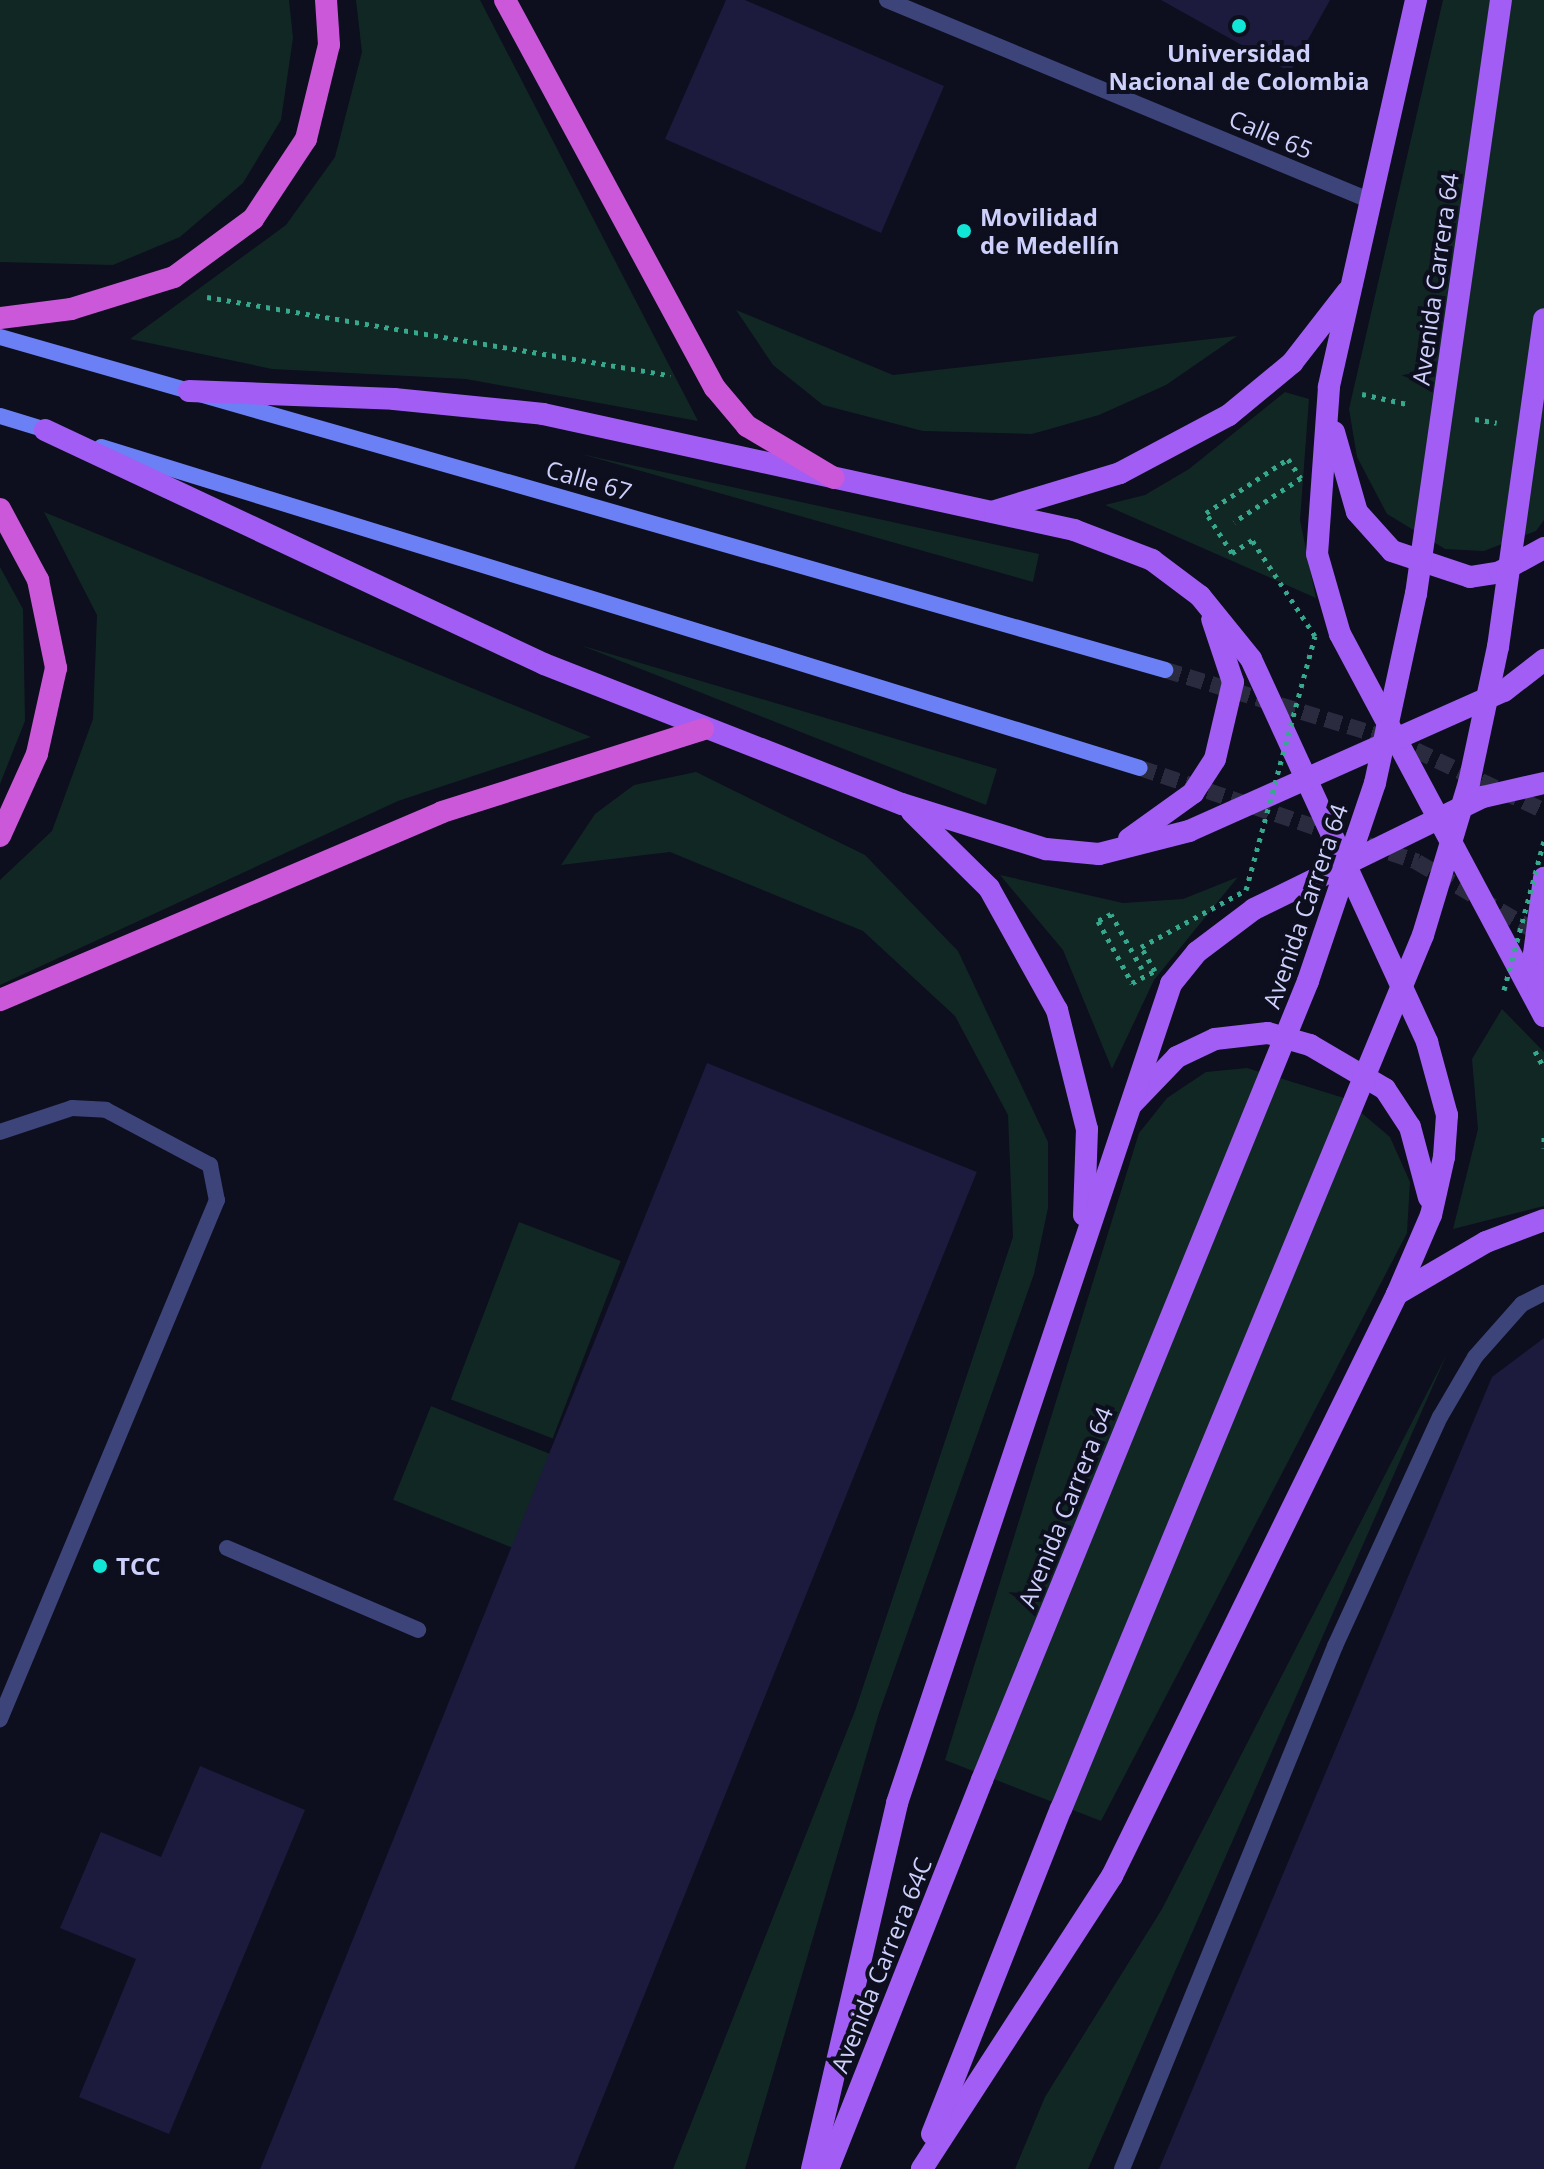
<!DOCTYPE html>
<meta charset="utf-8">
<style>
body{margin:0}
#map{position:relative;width:1544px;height:2169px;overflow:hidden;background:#0d0e1e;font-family:"Open Sans",sans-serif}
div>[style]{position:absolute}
.green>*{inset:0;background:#112723;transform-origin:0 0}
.building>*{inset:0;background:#1c1b3d;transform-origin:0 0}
.secondary-tunnel>*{height:16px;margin-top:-8px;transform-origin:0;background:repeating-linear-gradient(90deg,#2a2b3f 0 16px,transparent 0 24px)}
.path>*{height:5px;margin-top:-2.5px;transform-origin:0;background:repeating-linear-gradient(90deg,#36a88d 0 4px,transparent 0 10px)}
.service>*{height:16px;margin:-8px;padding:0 8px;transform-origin:8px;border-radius:8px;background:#3c447a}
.secondary>*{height:16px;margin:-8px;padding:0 8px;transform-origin:8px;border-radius:8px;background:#6c80f5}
.primary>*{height:22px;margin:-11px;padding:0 11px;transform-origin:11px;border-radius:11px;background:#a15df4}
.trunk>*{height:22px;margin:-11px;padding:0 11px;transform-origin:11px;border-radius:11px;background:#ca58d8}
.path-bridge>*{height:5px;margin-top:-2.5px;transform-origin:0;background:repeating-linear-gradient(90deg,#36a88d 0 4px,transparent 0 10px)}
.primary-bridge>*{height:22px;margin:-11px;padding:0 11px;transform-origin:11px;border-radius:11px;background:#a15df4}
.dots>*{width:22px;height:22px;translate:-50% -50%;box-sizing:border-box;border:4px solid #0d0e1e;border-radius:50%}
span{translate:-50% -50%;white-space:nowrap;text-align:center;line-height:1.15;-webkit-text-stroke:8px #0d0e1e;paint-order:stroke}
.poi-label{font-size:24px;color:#ced0fc;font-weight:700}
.left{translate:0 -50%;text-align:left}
.street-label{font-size:24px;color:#ced0fc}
</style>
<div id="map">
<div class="green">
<i style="clip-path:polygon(0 0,289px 0,293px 38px,281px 120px,243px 183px,180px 237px,113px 265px,0 262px)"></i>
<i style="clip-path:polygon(356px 0,480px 0,698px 421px,466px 379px,272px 369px,130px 339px,286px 225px,335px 157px,362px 52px)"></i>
<i style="clip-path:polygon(1443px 0,1544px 0,1544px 520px,1536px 531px,1484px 551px,1445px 549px,1387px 514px,1357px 457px,1349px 409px)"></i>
<i style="clip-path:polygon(736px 310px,893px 375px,1237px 336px,1166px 385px,1099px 415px,1032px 434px,923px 431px,823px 405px,773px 365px)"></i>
<i style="clip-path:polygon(1285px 392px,1309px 399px,1300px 520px,1316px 598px,1105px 505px,1145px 495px,1189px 469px)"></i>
<i style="clip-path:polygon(581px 454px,1039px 554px,1033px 582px)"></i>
<i style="clip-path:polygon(44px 512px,591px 737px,398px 801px,0 985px,0 880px,52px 831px,93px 719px,97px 615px)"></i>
<i style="clip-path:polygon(0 567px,23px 609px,25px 721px,0 784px)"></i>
<i style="clip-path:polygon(580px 645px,997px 769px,986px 805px)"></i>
<i style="clip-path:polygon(696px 772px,865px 855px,958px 951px,1048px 1142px,1048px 1208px,1034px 1274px,879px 1713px,745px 2169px,673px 2169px,855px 1711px,1013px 1237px,1008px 1115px,955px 1016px,863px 931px,670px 852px,561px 865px,595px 814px,634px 785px)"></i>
<i style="clip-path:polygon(1000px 875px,1123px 903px,1183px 899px,1238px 877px,1154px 980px,1112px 1069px,1063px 950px)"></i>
<i style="clip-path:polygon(1502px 1009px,1544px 1052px,1544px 1206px,1453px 1229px,1478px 1129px,1472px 1059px)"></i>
<i style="clip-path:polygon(1247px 1068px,1344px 1098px,1390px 1137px,1410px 1182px,1407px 1233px,1101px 1821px,945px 1760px,1139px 1133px,1167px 1098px,1206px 1072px)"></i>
<i style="left:519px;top:1222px;width:109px;height:190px;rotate:21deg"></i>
<i style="clip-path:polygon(1447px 1354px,1088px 2169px,1015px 2169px,1045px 2097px,1162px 1909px)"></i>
<i style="left:431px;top:1406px;width:135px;height:101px;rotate:22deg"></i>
</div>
<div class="building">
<i style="clip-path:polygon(726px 0,745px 0,944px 86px,881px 233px,665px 139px)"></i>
<i style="clip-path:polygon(1161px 0,1330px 0,1290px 72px)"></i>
<i style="left:707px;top:1063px;width:291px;height:1198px;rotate:22deg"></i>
<i style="clip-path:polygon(1544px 1338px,1544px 2169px,1159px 2169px,1492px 1377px)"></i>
<i style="clip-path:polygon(200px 1766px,305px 1810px,169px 2134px,79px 2097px,136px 1959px,60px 1928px,101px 1832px,161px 1857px)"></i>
</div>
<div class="secondary-tunnel">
<i style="left:1165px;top:670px;width:239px;rotate:17deg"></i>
<i style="left:1394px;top:740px;width:166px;rotate:25.3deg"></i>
<i style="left:1140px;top:768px;width:293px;rotate:18.7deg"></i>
<i style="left:1417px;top:862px;width:146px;rotate:30.4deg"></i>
</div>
<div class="path">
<i style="left:207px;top:297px;width:470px;rotate:9.6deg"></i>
<i style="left:1362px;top:394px;width:46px;rotate:12.5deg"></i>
<i style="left:1475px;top:419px;width:22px;rotate:10deg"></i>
<i style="left:1535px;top:1051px;width:19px;rotate:62deg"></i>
<i style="left:1544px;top:1137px;width:11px;rotate:90deg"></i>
</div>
<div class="service">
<i style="left:887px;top:0;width:524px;rotate:22.55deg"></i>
<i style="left:0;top:1132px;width:76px;rotate:-18.4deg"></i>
<i style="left:72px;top:1108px;width:34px;rotate:3deg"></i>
<i style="left:106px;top:1110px;width:118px;rotate:27.9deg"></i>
<i style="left:210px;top:1165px;width:36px;rotate:79deg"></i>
<i style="left:217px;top:1200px;width:563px;rotate:112.69deg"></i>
<i style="left:227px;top:1548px;width:208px;rotate:23.2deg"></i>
<i style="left:1122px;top:2169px;width:565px;rotate:-67.84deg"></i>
<i style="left:1335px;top:1646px;width:252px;rotate:-65.4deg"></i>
<i style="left:1440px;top:1417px;width:69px;rotate:-59.7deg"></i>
<i style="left:1475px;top:1357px;width:71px;rotate:-48.4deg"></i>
<i style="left:1522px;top:1304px;width:25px;rotate:-27deg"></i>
</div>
<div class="secondary">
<i style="left:0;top:337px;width:1212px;rotate:15.95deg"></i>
<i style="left:0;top:416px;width:59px;rotate:16.9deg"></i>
<i style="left:101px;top:447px;width:1087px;rotate:17.17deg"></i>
</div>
<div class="primary">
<i style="left:1416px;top:0;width:397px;rotate:102.7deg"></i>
<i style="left:1329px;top:387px;width:167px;rotate:94.1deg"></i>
<i style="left:1317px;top:554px;width:83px;rotate:74deg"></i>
<i style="left:1340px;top:634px;width:433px;rotate:61.9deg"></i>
<i style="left:189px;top:391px;width:205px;rotate:2.2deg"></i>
<i style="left:394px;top:399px;width:150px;rotate:5.7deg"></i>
<i style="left:543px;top:414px;width:544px;rotate:12.32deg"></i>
<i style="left:1074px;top:530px;width:84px;rotate:21deg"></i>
<i style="left:1152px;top:560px;width:60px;rotate:36.9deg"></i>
<i style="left:1200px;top:596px;width:81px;rotate:51deg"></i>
<i style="left:1251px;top:659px;width:422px;rotate:65.3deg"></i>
<i style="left:1427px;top:1042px;width:76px;rotate:74.7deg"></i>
<i style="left:1447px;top:1115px;width:42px;rotate:94.1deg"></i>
<i style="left:1444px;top:1157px;width:59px;rotate:102.6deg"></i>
<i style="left:1431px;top:1215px;width:86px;rotate:113.3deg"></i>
<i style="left:1397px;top:1294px;width:648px;rotate:116.09deg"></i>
<i style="left:1112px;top:1876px;width:349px;rotate:123deg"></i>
<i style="left:45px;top:430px;width:551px;rotate:25.12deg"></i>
<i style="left:544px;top:664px;width:384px;rotate:21.4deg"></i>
<i style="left:902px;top:804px;width:151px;rotate:17.4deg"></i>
<i style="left:1046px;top:849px;width:53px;rotate:5.4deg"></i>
<i style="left:1099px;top:854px;width:93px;rotate:-14.3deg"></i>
<i style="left:1189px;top:831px;width:345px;rotate:-24deg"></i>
<i style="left:1504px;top:691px;width:51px;rotate:-37.8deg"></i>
<i style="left:1334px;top:432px;width:83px;rotate:74deg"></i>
<i style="left:1357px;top:512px;width:52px;rotate:48.1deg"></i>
<i style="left:1392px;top:551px;width:82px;rotate:18.4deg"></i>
<i style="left:1470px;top:577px;width:30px;rotate:-9deg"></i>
<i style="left:1500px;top:572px;width:50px;rotate:-28.6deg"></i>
<i style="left:995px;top:511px;width:131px;rotate:-16.9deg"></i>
<i style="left:1120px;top:473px;width:123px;rotate:-28deg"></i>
<i style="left:1229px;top:415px;width:82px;rotate:-39.5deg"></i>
<i style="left:1292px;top:363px;width:90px;rotate:-52.2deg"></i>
<i style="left:912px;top:812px;width:108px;rotate:44.6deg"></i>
<i style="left:989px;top:888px;width:140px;rotate:60.9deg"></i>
<i style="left:1057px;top:1010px;width:123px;rotate:75.9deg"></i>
<i style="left:1087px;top:1129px;width:86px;rotate:92deg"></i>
<i style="left:1129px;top:839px;width:79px;rotate:-35.7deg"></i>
<i style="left:1193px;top:793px;width:40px;rotate:-57.1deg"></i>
<i style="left:1215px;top:759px;width:79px;rotate:-76.8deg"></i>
<i style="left:1233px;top:682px;width:66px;rotate:-108.4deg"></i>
<i style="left:1540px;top:999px;width:45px;rotate:-97.6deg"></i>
<i style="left:1534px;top:954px;width:77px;rotate:-82.5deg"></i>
<i style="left:1131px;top:1105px;width:66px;rotate:-46.2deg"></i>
<i style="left:1177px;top:1057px;width:42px;rotate:-25.3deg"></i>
<i style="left:1215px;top:1039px;width:53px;rotate:-6.5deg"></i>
<i style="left:1268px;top:1033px;width:44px;rotate:15.9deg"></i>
<i style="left:1310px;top:1045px;width:87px;rotate:30.4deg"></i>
<i style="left:1385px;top:1089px;width:45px;rotate:56.7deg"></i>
<i style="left:1410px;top:1127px;width:73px;rotate:75deg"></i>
<i style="left:1397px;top:1294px;width:103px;rotate:-30.3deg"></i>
<i style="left:1486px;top:1242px;width:62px;rotate:-20.8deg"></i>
<i style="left:932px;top:2134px;width:350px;rotate:-68.4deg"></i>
<i style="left:812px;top:2169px;width:376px;rotate:-76.9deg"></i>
<i style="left:897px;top:1803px;width:864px;rotate:-71.5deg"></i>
<i style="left:1171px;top:984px;width:41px;rotate:-50.9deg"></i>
<i style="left:1197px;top:952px;width:71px;rotate:-37deg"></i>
<i style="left:1254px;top:909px;width:255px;rotate:-26.1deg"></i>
<i style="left:1483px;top:797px;width:63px;rotate:-12.9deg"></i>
<i style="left:828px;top:2169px;width:418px;rotate:-68.4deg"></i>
</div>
<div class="trunk">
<i style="left:505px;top:0;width:441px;rotate:61.6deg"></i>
<i style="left:715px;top:388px;width:50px;rotate:49.9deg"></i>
<i style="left:747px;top:426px;width:101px;rotate:30.9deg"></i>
<i style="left:0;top:318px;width:72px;rotate:-7.2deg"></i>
<i style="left:71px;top:309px;width:108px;rotate:-17.3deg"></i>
<i style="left:174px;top:277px;width:98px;rotate:-36.3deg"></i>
<i style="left:253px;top:219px;width:96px;rotate:-56.5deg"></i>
<i style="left:306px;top:139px;width:97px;rotate:-76.3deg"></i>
<i style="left:329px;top:45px;width:45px;rotate:-93.8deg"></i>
<i style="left:0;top:509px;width:81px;rotate:61.8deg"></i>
<i style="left:38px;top:580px;width:90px;rotate:78.4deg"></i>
<i style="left:56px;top:668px;width:88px;rotate:102.5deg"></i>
<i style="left:37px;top:754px;width:90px;rotate:114.3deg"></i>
<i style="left:0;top:1000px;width:480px;rotate:-23deg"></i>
<i style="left:442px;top:812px;width:274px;rotate:-17.6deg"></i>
</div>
<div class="path-bridge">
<i style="left:1142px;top:969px;width:63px;rotate:-119.4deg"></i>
<i style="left:1111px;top:914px;width:15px;rotate:152deg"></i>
<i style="left:1098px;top:921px;width:71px;rotate:61.3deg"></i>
<i style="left:1132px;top:983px;width:26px;rotate:-28deg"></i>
<i style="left:1155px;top:971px;width:28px;rotate:-120deg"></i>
<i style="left:1141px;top:947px;width:119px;rotate:-28.5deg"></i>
<i style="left:1246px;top:890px;width:263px;rotate:-74.8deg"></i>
<i style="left:1315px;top:636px;width:115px;rotate:-123.3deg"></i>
<i style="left:1252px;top:540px;width:24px;rotate:147deg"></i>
<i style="left:1232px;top:553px;width:48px;rotate:-123deg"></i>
<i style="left:1206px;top:513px;width:98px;rotate:-33.4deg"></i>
<i style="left:1288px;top:459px;width:23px;rotate:56deg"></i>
<i style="left:1301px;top:478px;width:80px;rotate:146.7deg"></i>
<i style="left:1504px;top:990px;width:154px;rotate:-75deg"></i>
</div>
<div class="primary-bridge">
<i style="left:982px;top:1780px;width:863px;rotate:-67.8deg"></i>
<i style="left:1308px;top:981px;width:209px;rotate:-71.3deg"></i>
<i style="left:1375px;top:783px;width:193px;rotate:-77.8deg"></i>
<i style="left:1416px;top:594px;width:600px;rotate:-81.86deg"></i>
<i style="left:1061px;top:1809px;width:946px;rotate:-67.5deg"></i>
<i style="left:1423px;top:935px;width:159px;rotate:-73.2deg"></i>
<i style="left:1469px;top:783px;width:139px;rotate:-78deg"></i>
<i style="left:1498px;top:647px;width:331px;rotate:-82deg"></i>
</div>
<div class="dots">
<i style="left:1239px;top:26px;background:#10e5d6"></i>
<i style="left:964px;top:231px;background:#10e5d6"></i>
<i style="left:100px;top:1566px;background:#10e5d6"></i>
</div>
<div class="poi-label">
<span style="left:1239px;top:67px">Universidad<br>Nacional de Colombia</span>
<span class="left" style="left:980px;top:231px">Movilidad<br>de Medellín</span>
<span class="left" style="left:116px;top:1566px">TCC</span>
</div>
<div class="street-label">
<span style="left:1271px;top:134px;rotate:23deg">Calle 65</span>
<span style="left:1435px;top:279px;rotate:-82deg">Avenida Carrera 64</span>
<span style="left:589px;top:480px;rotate:16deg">Calle 67</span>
<span style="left:1305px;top:906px;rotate:-71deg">Avenida Carrera 64</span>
<span style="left:1065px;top:1507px;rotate:-68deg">Avenida Carrera 64</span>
<span style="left:881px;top:1965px;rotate:-68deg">Avenida Carrera 64C</span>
</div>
</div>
